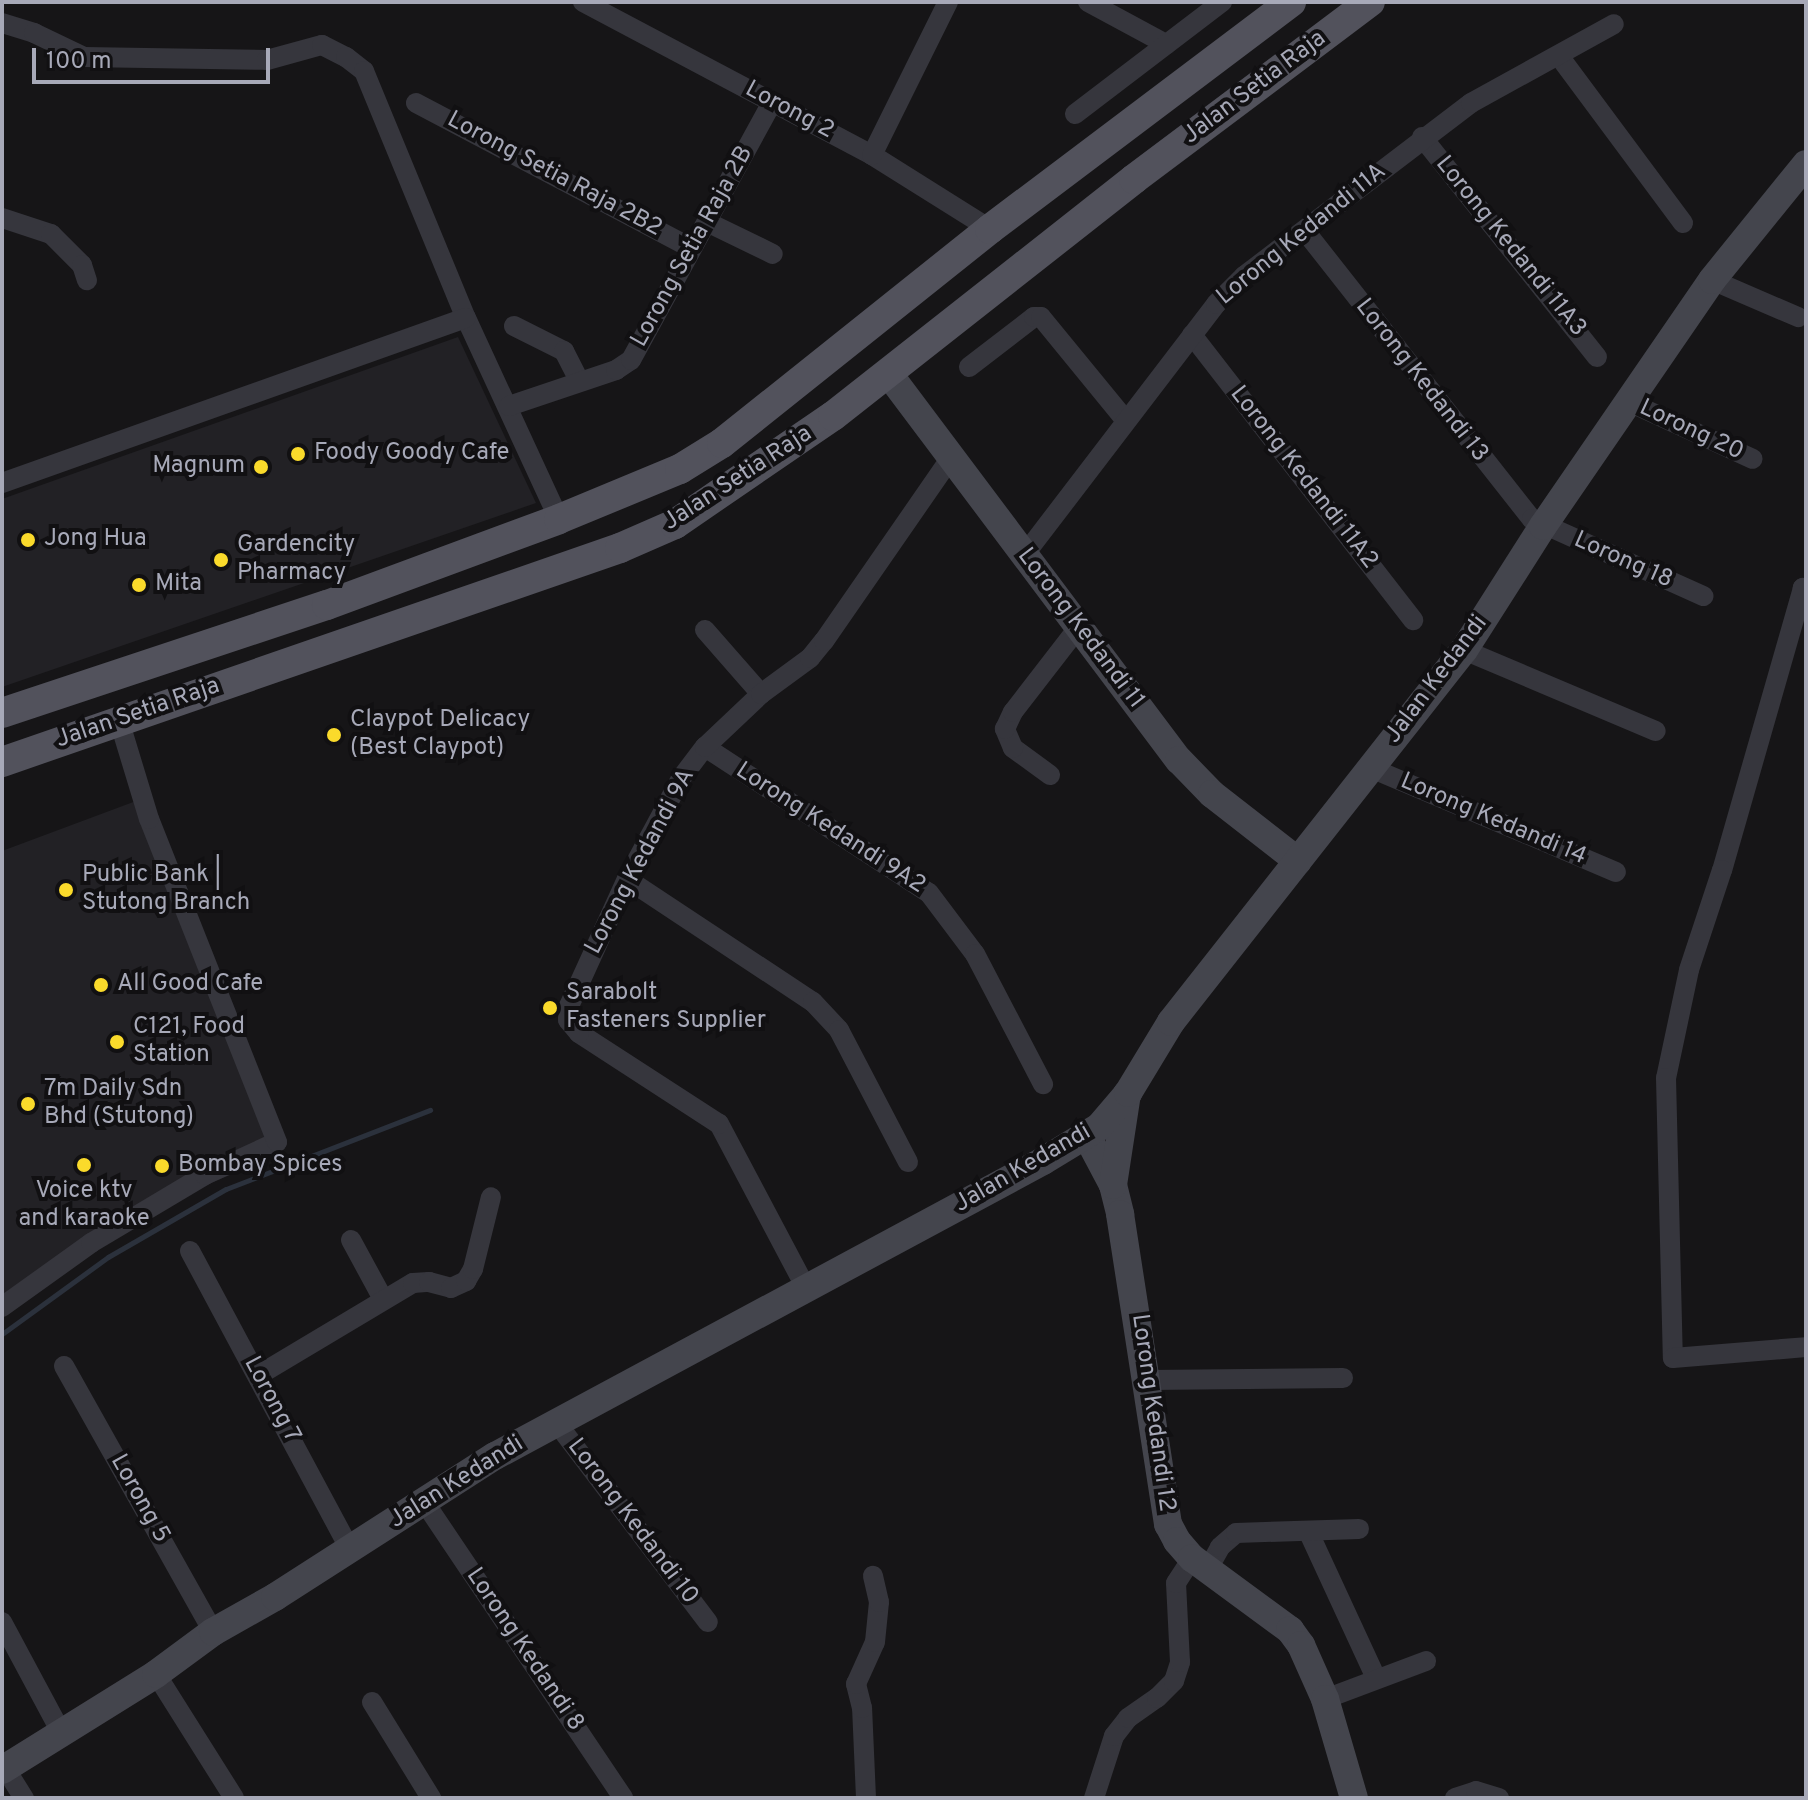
<!DOCTYPE html>
<style>
body{margin:0}
#map{position:relative;width:1808px;height:1800px;overflow:hidden;background:#161517;font-family:Overpass,sans-serif}
div>[style]{position:absolute}
.built>*{inset:0;background:#222125}
.stream>*{height:5px;margin:-2.5px;padding:0 2.5px;transform-origin:2.5px;border-radius:2.5px;background:#2b313c}
.street>*{height:20px;margin:-10px;padding:0 10px;transform-origin:10px;border-radius:10px;background:#36363d}
.secondary>*{height:28px;margin:-14px;padding:0 14px;transform-origin:14px;border-radius:14px;background:#44454d}
.primary>*{height:30px;margin:-15px;padding:0 15px;transform-origin:15px;border-radius:15px;background:#52525c}
.dots>*{width:22px;height:22px;translate:-50% -50%;box-sizing:border-box;border:4px solid #111012;border-radius:50%}
span{translate:-50% -50%;white-space:nowrap;text-align:center;line-height:1.15;-webkit-text-stroke:8px #111012;paint-order:stroke}
.street-label{font-size:24px;color:#a7a9b8}
.poi-label{font-size:24px;color:#a7a9b8}
.left{translate:0 -50%;text-align:left}
.right{translate:-100% -50%;text-align:right}
.frame{position:absolute;inset:0;border:4px solid #a7a9b8;pointer-events:none}
.scale{position:absolute;left:32px;top:48px;width:238px;height:36px;box-sizing:border-box;border:4px solid #a7a9b8;border-top:0;padding-left:10px;font-size:24px;line-height:28px;white-space:nowrap;color:#a7a9b8;-webkit-text-stroke:6px #111012;paint-order:stroke}
</style>
<div id="map">
<div class="built">
<i style="clip-path:polygon(458px 337px,536px 503px,2px 687px,2px 499px)"></i>
<i style="clip-path:polygon(136px 801px,278px 1155px,201px 1187px,93px 1250px,2px 1318px,2px 851px)"></i>
</div>
<div class="stream">
<i style="left:2px;top:1334px;width:131px;rotate:-36deg"></i>
<i style="left:108px;top:1257px;width:136px;rotate:-30deg"></i>
<i style="left:226px;top:1189px;width:219px;rotate:-21.2deg"></i>
</div>
<div class="street">
<i style="left:583px;top:2px;width:327px;rotate:27.9deg"></i>
<i style="left:872px;top:155px;width:139px;rotate:32.1deg"></i>
<i style="left:1088px;top:2px;width:89px;rotate:28.3deg"></i>
<i style="left:2px;top:23px;width:34px;rotate:17deg"></i>
<i style="left:34px;top:33px;width:55px;rotate:25.6deg"></i>
<i style="left:84px;top:57px;width:183px;rotate:0.9deg"></i>
<i style="left:267px;top:60px;width:57px;rotate:-15.3deg"></i>
<i style="left:322px;top:45px;width:27px;rotate:27deg"></i>
<i style="left:346px;top:57px;width:23px;rotate:38deg"></i>
<i style="left:364px;top:71px;width:267px;rotate:67.6deg"></i>
<i style="left:466px;top:318px;width:221px;rotate:65.2deg"></i>
<i style="left:1559px;top:56px;width:208px;rotate:53.4deg"></i>
<i style="left:416px;top:103px;width:311px;rotate:27.8deg"></i>
<i style="left:1075px;top:114px;width:185px;rotate:-37.3deg"></i>
<i style="left:1422px;top:137px;width:281px;rotate:51.5deg"></i>
<i style="left:872px;top:155px;width:171px;rotate:-63.6deg"></i>
<i style="left:2px;top:218px;width:52px;rotate:18.1deg"></i>
<i style="left:51px;top:234px;width:44px;rotate:45deg"></i>
<i style="left:82px;top:265px;width:16px;rotate:72deg"></i>
<i style="left:707px;top:222px;width:73px;rotate:25.9deg"></i>
<i style="left:1305px;top:231px;width:367px;rotate:51.8deg"></i>
<i style="left:1532px;top:519px;width:188px;rotate:24.2deg"></i>
<i style="left:1712px;top:280px;width:94px;rotate:23.3deg"></i>
<i style="left:514px;top:326px;width:56px;rotate:26.6deg"></i>
<i style="left:564px;top:351px;width:34px;rotate:63deg"></i>
<i style="left:1192px;top:335px;width:361px;rotate:52.2deg"></i>
<i style="left:969px;top:367px;width:82px;rotate:-37.6deg"></i>
<i style="left:1034px;top:317px;width:7px"></i>
<i style="left:1041px;top:317px;width:134px;rotate:50.7deg"></i>
<i style="left:1629px;top:402px;width:136px;rotate:24.7deg"></i>
<i style="left:509px;top:406px;width:113px;rotate:-18.6deg"></i>
<i style="left:616px;top:370px;width:18px;rotate:-34deg"></i>
<i style="left:631px;top:360px;width:294px;rotate:-61.3deg"></i>
<i style="left:2px;top:483px;width:492px;rotate:-19.6deg"></i>
<i style="left:1025px;top:554px;width:315px;rotate:-52.6deg"></i>
<i style="left:1216px;top:304px;width:40px;rotate:-45deg"></i>
<i style="left:1244px;top:276px;width:285px;rotate:-37.3deg"></i>
<i style="left:1471px;top:103px;width:163px;rotate:-28.9deg"></i>
<i style="left:1806px;top:590px;width:4px;rotate:-146deg"></i>
<i style="left:1803px;top:588px;width:293px;rotate:106deg"></i>
<i style="left:1722px;top:870px;width:105px;rotate:108.3deg"></i>
<i style="left:1689px;top:970px;width:110px;rotate:102deg"></i>
<i style="left:1666px;top:1078px;width:280px;rotate:88.6deg"></i>
<i style="left:1673px;top:1358px;width:133px;rotate:-4.7deg"></i>
<i style="left:705px;top:630px;width:85px;rotate:48.8deg"></i>
<i style="left:1464px;top:650px;width:208px;rotate:22.9deg"></i>
<i style="left:705px;top:747px;width:267px;rotate:33.1deg"></i>
<i style="left:929px;top:893px;width:76px;rotate:53deg"></i>
<i style="left:975px;top:954px;width:147px;rotate:62.4deg"></i>
<i style="left:1371px;top:768px;width:266px;rotate:23deg"></i>
<i style="left:1050px;top:775px;width:46px;rotate:-143.9deg"></i>
<i style="left:1013px;top:748px;width:21px;rotate:-113deg"></i>
<i style="left:1005px;top:729px;width:19px;rotate:-65deg"></i>
<i style="left:1013px;top:712px;width:106px;rotate:-52.3deg"></i>
<i style="left:627px;top:879px;width:223px;rotate:33.5deg"></i>
<i style="left:813px;top:1002px;width:38px;rotate:47deg"></i>
<i style="left:839px;top:1030px;width:149px;rotate:62.4deg"></i>
<i style="left:351px;top:1240px;width:67px;rotate:61.5deg"></i>
<i style="left:190px;top:1251px;width:339px;rotate:61.8deg"></i>
<i style="left:806px;top:1288px;width:186px;rotate:-117.9deg"></i>
<i style="left:719px;top:1124px;width:167px;rotate:-147deg"></i>
<i style="left:579px;top:1033px;width:17px;rotate:-130deg"></i>
<i style="left:568px;top:1020px;width:14px;rotate:-86deg"></i>
<i style="left:569px;top:1006px;width:140px;rotate:-65.5deg"></i>
<i style="left:627px;top:879px;width:116px;rotate:-61.7deg"></i>
<i style="left:682px;top:777px;width:38px;rotate:-53deg"></i>
<i style="left:705px;top:747px;width:77px;rotate:-43.4deg"></i>
<i style="left:761px;top:694px;width:61px;rotate:-36.3deg"></i>
<i style="left:810px;top:658px;width:22px;rotate:-51deg"></i>
<i style="left:824px;top:641px;width:221px;rotate:-55.3deg"></i>
<i style="left:2px;top:1307px;width:110px;rotate:-35.7deg"></i>
<i style="left:91px;top:1243px;width:133px;rotate:-30.8deg"></i>
<i style="left:205px;top:1175px;width:79px;rotate:-24.6deg"></i>
<i style="left:277px;top:1142px;width:347px;rotate:-111.6deg"></i>
<i style="left:149px;top:819px;width:103px;rotate:-106.9deg"></i>
<i style="left:64px;top:1366px;width:305px;rotate:60.7deg"></i>
<i style="left:259px;top:1375px;width:179px;rotate:-30.9deg"></i>
<i style="left:413px;top:1283px;width:16px;rotate:-4deg"></i>
<i style="left:429px;top:1282px;width:23px;rotate:15deg"></i>
<i style="left:451px;top:1288px;width:17px;rotate:-25deg"></i>
<i style="left:466px;top:1281px;width:14px;rotate:-60deg"></i>
<i style="left:473px;top:1269px;width:74px;rotate:-76deg"></i>
<i style="left:1149px;top:1380px;width:194px;rotate:-0.6deg"></i>
<i style="left:556px;top:1422px;width:251px;rotate:52.8deg"></i>
<i style="left:425px;top:1503px;width:355px;rotate:56.1deg"></i>
<i style="left:1309px;top:1533px;width:160px;rotate:65.2deg"></i>
<i style="left:1208px;top:1569px;width:25px;rotate:-61deg"></i>
<i style="left:1220px;top:1547px;width:21px;rotate:-41deg"></i>
<i style="left:1236px;top:1533px;width:123px;rotate:-1.9deg"></i>
<i style="left:2px;top:1622px;width:125px;rotate:61.8deg"></i>
<i style="left:156px;top:1674px;width:146px;rotate:57.8deg"></i>
<i style="left:1325px;top:1699px;width:108px;rotate:-20.6deg"></i>
<i style="left:372px;top:1702px;width:113px;rotate:58.4deg"></i>
<i style="left:5px;top:1768px;width:36px;rotate:58deg"></i>
<i style="left:866px;top:1798px;width:90px;rotate:-92.5deg"></i>
<i style="left:862px;top:1708px;width:25px;rotate:-104deg"></i>
<i style="left:856px;top:1684px;width:46px;rotate:-65.7deg"></i>
<i style="left:875px;top:1642px;width:40px;rotate:-84.3deg"></i>
<i style="left:879px;top:1602px;width:27px;rotate:-103deg"></i>
<i style="left:1094px;top:1798px;width:65px;rotate:-72.1deg"></i>
<i style="left:1114px;top:1736px;width:23px;rotate:-52deg"></i>
<i style="left:1128px;top:1718px;width:35px;rotate:-35deg"></i>
<i style="left:1157px;top:1698px;width:24px;rotate:-45deg"></i>
<i style="left:1174px;top:1681px;width:20px;rotate:-72deg"></i>
<i style="left:1180px;top:1662px;width:79px;rotate:-92.9deg"></i>
<i style="left:1176px;top:1583px;width:30px;rotate:-57deg"></i>
<i style="left:1455px;top:1798px;width:22px;rotate:-18deg"></i>
<i style="left:1476px;top:1791px;width:24px;rotate:17deg"></i>
</div>
<div class="secondary">
<i style="left:888px;top:373px;width:484px;rotate:53.1deg"></i>
<i style="left:1179px;top:760px;width:47px;rotate:45.9deg"></i>
<i style="left:1212px;top:794px;width:109px;rotate:37.9deg"></i>
<i style="left:1087px;top:1136px;width:55px;rotate:62deg"></i>
<i style="left:1113px;top:1185px;width:30px;rotate:76deg"></i>
<i style="left:1120px;top:1214px;width:314px;rotate:81.2deg"></i>
<i style="left:1168px;top:1524px;width:19px;rotate:62deg"></i>
<i style="left:1177px;top:1541px;width:23px;rotate:49deg"></i>
<i style="left:1192px;top:1558px;width:122px;rotate:36.3deg"></i>
<i style="left:1290px;top:1630px;width:19px;rotate:54deg"></i>
<i style="left:1301px;top:1645px;width:59px;rotate:66deg"></i>
<i style="left:1325px;top:1699px;width:103px;rotate:73.7deg"></i>
<i style="left:1113px;top:1185px;width:92px;rotate:-81.3deg"></i>
<i style="left:2px;top:1770px;width:181px;rotate:-31.9deg"></i>
<i style="left:156px;top:1674px;width:71px;rotate:-36.4deg"></i>
<i style="left:213px;top:1632px;width:71px;rotate:-29.4deg"></i>
<i style="left:275px;top:1597px;width:261px;rotate:-32.7deg"></i>
<i style="left:495px;top:1456px;width:622px;rotate:-28.29deg"></i>
<i style="left:1043px;top:1161px;width:66px;rotate:-31.3deg"></i>
<i style="left:1099px;top:1127px;width:45px;rotate:-49.5deg"></i>
<i style="left:1128px;top:1093px;width:83px;rotate:-58.8deg"></i>
<i style="left:1171px;top:1022px;width:474px;rotate:-51.8deg"></i>
<i style="left:1464px;top:650px;width:147px;rotate:-57.5deg"></i>
<i style="left:1543px;top:526px;width:298px;rotate:-55.5deg"></i>
<i style="left:1712px;top:280px;width:149px;rotate:-51deg"></i>
</div>
<div class="primary">
<i style="left:2px;top:713px;width:342px;rotate:-18.4deg"></i>
<i style="left:327px;top:605px;width:247px;rotate:-20.3deg"></i>
<i style="left:559px;top:519px;width:131px;rotate:-22.5deg"></i>
<i style="left:680px;top:469px;width:49px;rotate:-31.8deg"></i>
<i style="left:722px;top:443px;width:343px;rotate:-38.6deg"></i>
<i style="left:990px;top:229px;width:377px;rotate:-37deg"></i>
<i style="left:2px;top:762px;width:654px;rotate:-19.1deg"></i>
<i style="left:620px;top:548px;width:60px;rotate:-23.6deg"></i>
<i style="left:675px;top:524px;width:191px;rotate:-34.4deg"></i>
<i style="left:833px;top:416px;width:383px;rotate:-38.2deg"></i>
<i style="left:1134px;top:179px;width:295px;rotate:-36.9deg"></i>
</div>
<div class="dots">
<i style="left:298px;top:454px;background:#fada2b"></i>
<i style="left:261px;top:467px;background:#fada2b"></i>
<i style="left:28px;top:540px;background:#fada2b"></i>
<i style="left:221px;top:560px;background:#fada2b"></i>
<i style="left:139px;top:585px;background:#fada2b"></i>
<i style="left:334px;top:735px;background:#fada2b"></i>
<i style="left:66px;top:890px;background:#fada2b"></i>
<i style="left:101px;top:985px;background:#fada2b"></i>
<i style="left:550px;top:1008px;background:#fada2b"></i>
<i style="left:117px;top:1042px;background:#fada2b"></i>
<i style="left:28px;top:1104px;background:#fada2b"></i>
<i style="left:84px;top:1165px;background:#fada2b"></i>
<i style="left:162px;top:1166px;background:#fada2b"></i>
</div>
<div class="street-label">
<span style="left:1255px;top:88px;rotate:-37deg">Jalan Setia Raja</span>
<span style="left:789px;top:111px;rotate:28deg">Lorong 2</span>
<span style="left:554px;top:175px;rotate:28deg">Lorong Setia Raja 2B2</span>
<span style="left:1302px;top:235px;rotate:-39deg">Lorong Kedandi 11A</span>
<span style="left:693px;top:247px;rotate:-61deg">Lorong Setia Raja 2B</span>
<span style="left:1510px;top:247px;rotate:51deg">Lorong Kedandi 11A3</span>
<span style="left:1421px;top:381px;rotate:52deg">Lorong Kedandi 13</span>
<span style="left:1691px;top:431px;rotate:25deg">Lorong 20</span>
<span style="left:1303px;top:478px;rotate:52deg">Lorong Kedandi 11A2</span>
<span style="left:738px;top:479px;rotate:-33deg">Jalan Setia Raja</span>
<span style="left:1623px;top:561px;rotate:24deg">Lorong 18</span>
<span style="left:1080px;top:629px;rotate:53deg">Lorong Kedandi 11</span>
<span style="left:1437px;top:680px;rotate:-53deg">Jalan Kedandi</span>
<span style="left:138px;top:714px;rotate:-19deg">Jalan Setia Raja</span>
<span style="left:1493px;top:820px;rotate:23deg">Lorong Kedandi 14</span>
<span style="left:830px;top:829px;rotate:33deg">Lorong Kedandi 9A2</span>
<span style="left:641px;top:862px;rotate:-62deg">Lorong Kedandi 9A</span>
<span style="left:1023px;top:1169px;rotate:-30deg">Jalan Kedandi</span>
<span style="left:271px;top:1400px;rotate:62deg">Lorong 7</span>
<span style="left:1152px;top:1413px;rotate:82deg">Lorong Kedandi 12</span>
<span style="left:457px;top:1483px;rotate:-32deg">Jalan Kedandi</span>
<span style="left:139px;top:1499px;rotate:61deg">Lorong 5</span>
<span style="left:632px;top:1522px;rotate:53deg">Lorong Kedandi 10</span>
<span style="left:524px;top:1650px;rotate:56deg">Lorong Kedandi 8</span>
</div>
<div class="poi-label">
<span class="left" style="left:314px;top:454px">Foody Goody Cafe</span>
<span class="right" style="left:245px;top:467px">Magnum</span>
<span class="left" style="left:44px;top:540px">Jong Hua</span>
<span class="left" style="left:237px;top:560px">Gardencity<br>Pharmacy</span>
<span class="left" style="left:155px;top:585px">Mita</span>
<span class="left" style="left:350px;top:735px">Claypot Delicacy<br>(Best Claypot)</span>
<span class="left" style="left:82px;top:890px">Public Bank |<br>Stutong Branch</span>
<span class="left" style="left:117px;top:985px">All Good Cafe</span>
<span class="left" style="left:566px;top:1008px">Sarabolt<br>Fasteners Supplier</span>
<span class="left" style="left:133px;top:1042px">C121, Food<br>Station</span>
<span class="left" style="left:44px;top:1104px">7m Daily Sdn<br>Bhd (Stutong)</span>
<span class="left" style="left:178px;top:1166px">Bombay Spices</span>
<span style="left:84px;top:1206px">Voice ktv<br>and karaoke</span>
</div>
<div class="frame"></div>
<div class="scale">100 m</div>
</div>
